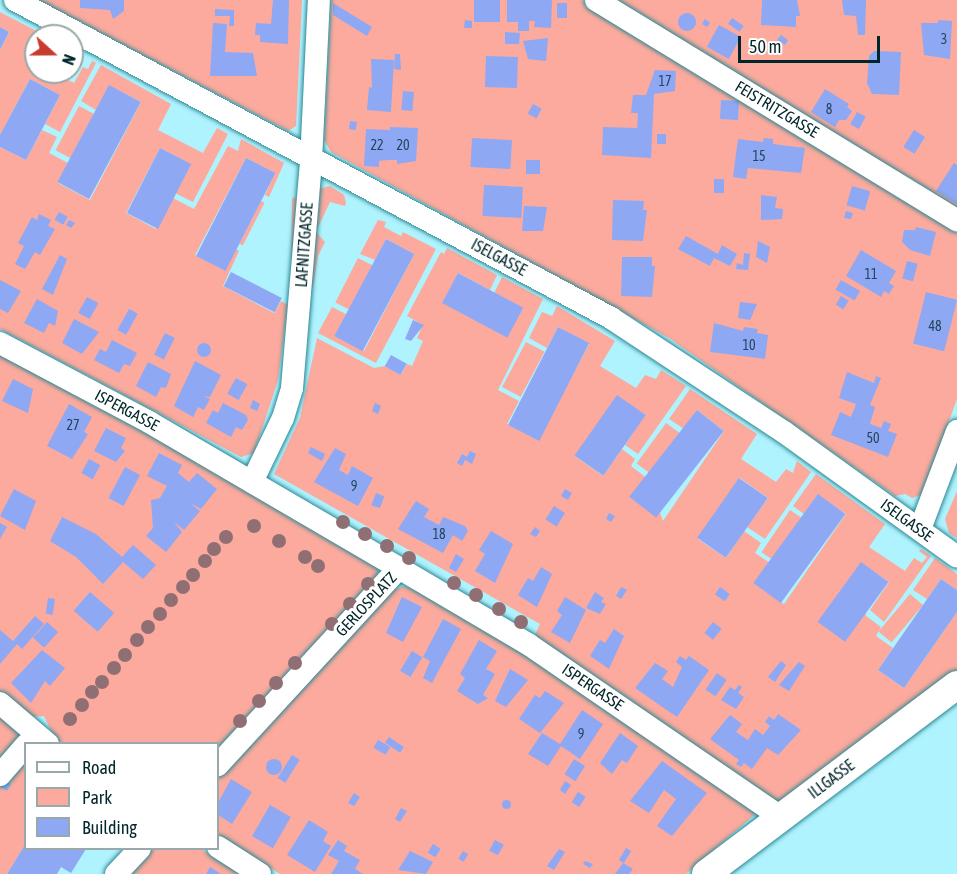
<!DOCTYPE html>
<style>
body{margin:0}
#map{position:relative;width:957px;height:874px;overflow:hidden;background:#aff3fe;font-family:"Asap Condensed",sans-serif}
div>[style]{position:absolute}
.green>*{inset:0;background:#fcaa9d;transform-origin:0 0}
.building>*{inset:0;background:#8ea8f4;transform-origin:0 0}
.round{border-radius:50%}
.roads{filter:drop-shadow(0 0 2px #2a8794) drop-shadow(0 0 2px #2a8794)}
.minor>*{height:22px;margin:-11px;padding:0 11px;transform-origin:11px;border-radius:11px;background:#fff}
.tertiary>*{height:28px;margin:-14px;padding:0 14px;transform-origin:14px;border-radius:14px;background:#fff}
.trees>*{width:14px;height:14px;margin:-7px;border-radius:50%;background:#906f74}
span{translate:-50% -50%;white-space:nowrap;text-align:center;line-height:1.15;-webkit-text-stroke:6px #fff;paint-order:stroke}
.number-label{font-size:14px;color:#24465c}
.number-label span{-webkit-text-stroke-width:0}
.street-label{font-size:16px;color:#00252a}
.legend{position:absolute;left:24px;top:742px;width:195px;height:108px;box-sizing:border-box;background:#fff;border:2px solid #99a8aa;margin:0;padding:8px 10px;list-style:none;font-size:18px;color:#00252a}
.legend li{display:flex;align-items:center;gap:12px;height:30px}
.legend b{width:30px;border:2px solid #99a8aa}
.north{position:absolute;left:24px;top:24px;width:60px;height:60px;box-sizing:border-box;background:#fff;border:2px solid #99a8aa;border-radius:50%;rotate:111deg;font-size:16px;font-weight:700;line-height:24px;text-align:center;color:#00252a}
.north::after{content:'';display:block;margin:auto;width:21px;height:27px;background:#c93b30;clip-path:polygon(50% 0,100% 100%,50% 72%,0 100%)}
.scale{position:absolute;left:738px;top:36px;width:142px;height:27px;box-sizing:border-box;border:3px solid #00252a;border-top:0;padding-left:8px;font-size:18px;line-height:21px;white-space:nowrap;color:#00252a;-webkit-text-stroke:4px #fff;paint-order:stroke}
</style>
<div id="map">
<div class="green">
<i style="clip-path:polygon(38px 0,302px 0,296px 126px,288px 131px)"></i>
<i style="clip-path:polygon(331px 0,582px 0,957px 231px,957px 399px,923px 494px,912px 498px,905px 494px,895px 496px,669px 338px,331px 152px,324px 140px)"></i>
<i style="clip-path:polygon(605px 0,957px 0,957px 210px)"></i>
<i style="clip-path:polygon(0 12px,42px 34px,36px 36px,29px 59px,36px 63px,36px 72px,53px 72px,74px 83px,83px 67px,88px 69px,92px 61px,96px 63px,60px 132px,45px 124px,60px 95px,30px 79px,0 135px,0 50px,9px 32px,0 27px)"></i>
<i style="clip-path:polygon(101px 65px,171px 104px,158px 130px,203px 153px,217px 128px,228px 134px,193px 202px,175px 193px,190px 164px,160px 148px,126px 213px,156px 229px,173px 198px,194px 209px,228px 146px,238px 151px,241px 139px,284px 163px,269px 197px,265px 195px,275px 173px,246px 158px,195px 255px,224px 270px,236px 249px,239px 251px,223px 286px,274px 313px,281px 301px,288px 305px,278px 380px,254px 453px,241px 457px,0 329px,0 147px,26px 160px,42px 130px,57px 137px,49px 153px,68px 163px,58px 183px,90px 200px,141px 102px,110px 86px,96px 110px,81px 101px)"></i>
<i style="left:79px;top:106px;width:17px;height:50px;rotate:28deg"></i>
<i style="clip-path:polygon(330px 186px,344px 195px,346px 203px,345px 206px,330px 202px,316px 232px,325px 242px,318px 256px,313px 288px,311px 287px,318px 189px)"></i>
<i style="clip-path:polygon(294px 197px,298px 200px,291px 268px,292px 199px)"></i>
<i style="left:261px;top:201px;width:4px;height:48px;rotate:27deg"></i>
<i style="clip-path:polygon(378px 220px,386px 222px,384px 227px,401px 236px,403px 232px,436px 249px,376px 363px,318px 333px,332px 307px,346px 314px,335px 336px,364px 351px,414px 254px,386px 239px,375px 260px,360px 254px)"></i>
<i style="clip-path:polygon(447px 248px,497px 275px,490px 290px,458px 273px,443px 303px,507px 337px,523px 308px,494px 293px,502px 277px,543px 299px,498px 390px,519px 401px,507px 424px,538px 440px,589px 344px,558px 327px,547px 348px,529px 338px,542px 312px,552px 316px,557px 306px,615px 341px,600px 366px,636px 388px,645px 375px,656px 379px,661px 370px,686px 386px,638px 454px,625px 445px,645px 415px,617px 396px,575px 456px,603px 476px,622px 449px,635px 459px,631px 466px,648px 479px,663px 521px,724px 431px,697px 410px,684px 429px,669px 419px,690px 389px,757px 434px,741px 459px,776px 482px,786px 469px,793px 473px,797px 461px,811px 472px,765px 539px,747px 527px,768px 498px,740px 478px,698px 539px,726px 558px,744px 531px,761px 543px,755px 553px,770px 563px,755px 584px,784px 604px,846px 514px,818px 495px,804px 514px,793px 506px,816px 474px,885px 524px,869px 547px,905px 571px,914px 558px,922px 563px,927px 557px,919px 551px,921px 549px,931px 556px,884px 622px,870px 610px,889px 582px,861px 563px,866px 616px,881px 627px,876px 636px,893px 648px,878px 670px,904px 688px,957px 612px,957px 670px,782px 806px,534px 637px,540px 624px,274px 474px,300px 418px,317px 338px,374px 368px,385px 366px,401px 375px,407px 364px,412px 366px,423px 341px,417px 338px,423px 325px,407px 316px,441px 252px,444px 254px)"></i>
<i style="left:358px;top:258px;width:16px;height:50px;rotate:27deg"></i>
<i style="left:526px;top:342px;width:21px;height:51px;rotate:28deg"></i>
<i style="clip-path:polygon(0 355px,229px 478px,378px 567px,378px 576px,218px 757px,218px 744px,63px 743px,55px 739px,44px 716px,30px 717px,0 692px)"></i>
<i style="left:666px;top:423px;width:17px;height:50px;rotate:36deg"></i>
<i style="clip-path:polygon(957px 491px,957px 538px,949px 533px,945px 519px)"></i>
<i style="left:790px;top:510px;width:14px;height:51px;rotate:34deg"></i>
<i style="clip-path:polygon(935px 558px,957px 574px,957px 590px,941px 579px,927px 599px,913px 590px)"></i>
<i style="clip-path:polygon(405px 586px,476px 620px,761px 809px,686px 874px,280px 874px,218px 835px,218px 778px,388px 591px)"></i>
<i style="left:910px;top:594px;width:17px;height:49px;rotate:40deg"></i>
<i style="clip-path:polygon(0 713px,20px 730px,20px 742px,0 767px)"></i>
<i style="clip-path:polygon(25px 753px,25px 845px,7px 874px,0 874px,0 784px)"></i>
<i style="clip-path:polygon(152px 848px,201px 849px,242px 874px,128px 874px)"></i>
</div>
<div class="building">
<i style="clip-path:polygon(80px 0,124px 0,124px 11px,113px 19px,110px 10px,80px 8px)"></i>
<i style="clip-path:polygon(273px 0,289px 0,288px 44px,260px 42px,260px 35px,255px 35px,256px 23px,271px 24px)"></i>
<i style="left:474px;top:0;width:26px;height:22px"></i>
<i style="clip-path:polygon(507px 0,552px 0,551px 28px,534px 27px,535px 21px,529px 21px,529px 31px,518px 31px,518px 22px,507px 22px)"></i>
<i style="clip-path:polygon(762px 0,797px 0,800px 16px,796px 16px,796px 27px,761px 25px)"></i>
<i style="clip-path:polygon(842px 0,866px 0,865px 35px,858px 35px,856px 16px,844px 15px)"></i>
<i style="clip-path:polygon(333px 3px,372px 27px,367px 36px,333px 15px)"></i>
<i style="left:557px;top:3px;width:10px;height:15px"></i>
<i style="clip-path:polygon(215px 9px,234px 10px,234px 26px,229px 26px,230px 16px,215px 16px)"></i>
<i class="round" style="left:678px;top:13px;width:18px;height:18px"></i>
<i style="left:732px;top:18px;width:14px;height:7px;rotate:34deg"></i>
<i style="clip-path:polygon(705px 19px,710px 23px,707px 27px,702px 24px)"></i>
<i style="clip-path:polygon(465px 20px,472px 21px,472px 28px,464px 28px)"></i>
<i style="clip-path:polygon(938px 20px,952px 21px,950px 59px,924px 55px,921px 23px,938px 23px)"></i>
<i style="clip-path:polygon(213px 23px,227px 24px,225px 52px,253px 53px,257px 76px,210px 76px)"></i>
<i style="left:719px;top:25px;width:25px;height:25px;rotate:29deg"></i>
<i style="clip-path:polygon(0 27px,9px 32px,0 50px)"></i>
<i style="clip-path:polygon(505px 32px,520px 33px,519px 44px,505px 44px)"></i>
<i style="clip-path:polygon(781px 35px,788px 40px,785px 45px,777px 40px)"></i>
<i style="clip-path:polygon(548px 38px,546px 61px,528px 59px,523px 41px)"></i>
<i style="clip-path:polygon(874px 51px,901px 52px,899px 95px,872px 94px,867px 83px,869px 56px)"></i>
<i style="clip-path:polygon(395px 54px,400px 54px,401px 70px,394px 69px)"></i>
<i style="left:486px;top:56px;width:32px;height:31px;rotate:2deg"></i>
<i style="clip-path:polygon(371px 59px,394px 60px,391px 112px,367px 110px,369px 87px,372px 88px)"></i>
<i style="clip-path:polygon(655px 70px,676px 71px,675px 91px,654px 94px,651px 158px,602px 155px,603px 127px,637px 128px,638px 113px,631px 113px,633px 95px,646px 95px)"></i>
<i style="clip-path:polygon(30px 79px,60px 95px,26px 160px,0 147px,0 135px)"></i>
<i style="left:109px;top:85px;width:36px;height:110px;rotate:28deg"></i>
<i style="clip-path:polygon(825px 89px,849px 104px,847px 107px,852px 111px,846px 120px,839px 120px,835px 127px,811px 112px)"></i>
<i style="left:403px;top:91px;width:11px;height:19px;rotate:5deg"></i>
<i style="left:721px;top:100px;width:18px;height:19px;rotate:3deg"></i>
<i style="left:533px;top:104px;width:10px;height:11px;rotate:29deg"></i>
<i style="left:857px;top:112px;width:10px;height:14px;rotate:29deg"></i>
<i style="left:350px;top:121px;width:7px;height:8px;rotate:8deg"></i>
<i style="clip-path:polygon(390px 127px,418px 128px,416px 161px,397px 164px,397px 160px,388px 160px,379px 161px,379px 167px,364px 166px,366px 129px,390px 130px)"></i>
<i style="left:914px;top:130px;width:13px;height:20px;rotate:32deg"></i>
<i style="left:657px;top:134px;width:9px;height:10px"></i>
<i style="left:472px;top:138px;width:40px;height:29px;rotate:3deg"></i>
<i style="clip-path:polygon(764px 138px,773px 139px,773px 144px,805px 148px,801px 173px,748px 168px,746px 179px,733px 177px,738px 139px,763px 142px)"></i>
<i style="left:160px;top:148px;width:35px;height:73px;rotate:27deg"></i>
<i style="left:246px;top:158px;width:33px;height:110px;rotate:27deg"></i>
<i style="left:526px;top:160px;width:14px;height:14px"></i>
<i style="clip-path:polygon(954px 163px,957px 165px,957px 204px,936px 191px)"></i>
<i style="left:714px;top:179px;width:10px;height:14px"></i>
<i style="left:484px;top:185px;width:39px;height:31px;rotate:3deg"></i>
<i style="left:852px;top:186px;width:19px;height:20px;rotate:16deg"></i>
<i style="clip-path:polygon(761px 195px,777px 197px,775px 208px,783px 209px,782px 219px,761px 220px)"></i>
<i style="clip-path:polygon(613px 200px,644px 201px,643px 210px,647px 210px,643px 241px,612px 240px)"></i>
<i style="clip-path:polygon(524px 206px,547px 207px,543px 231px,522px 231px)"></i>
<i style="clip-path:polygon(846px 211px,853px 213px,851px 219px,844px 218px)"></i>
<i style="left:59px;top:212px;width:10px;height:9px;rotate:29deg"></i>
<i style="clip-path:polygon(39px 214px,51px 220px,48px 226px,55px 229px,40px 255px,35px 252px,25px 269px,15px 264px,24px 246px,18px 243px,32px 217px,37px 220px)"></i>
<i style="clip-path:polygon(69px 220px,75px 223px,71px 228px,66px 225px)"></i>
<i style="clip-path:polygon(916px 227px,936px 232px,930px 256px,910px 250px,902px 242px,904px 230px,915px 230px)"></i>
<i style="clip-path:polygon(686px 236px,718px 254px,722px 245px,737px 254px,730px 266px,714px 258px,710px 266px,678px 249px)"></i>
<i style="left:386px;top:239px;width:32px;height:110px;rotate:28deg"></i>
<i style="clip-path:polygon(758px 241px,770px 247px,767px 263px,756px 257px)"></i>
<i style="clip-path:polygon(861px 250px,896px 271px,889px 283px,894px 286px,889px 294px,884px 291px,881px 297px,846px 276px)"></i>
<i style="clip-path:polygon(744px 253px,750px 254px,748px 270px,736px 269px,737px 263px,743px 265px)"></i>
<i style="clip-path:polygon(60px 255px,67px 259px,53px 295px,42px 289px)"></i>
<i style="clip-path:polygon(622px 257px,652px 257px,652px 266px,655px 266px,652px 297px,621px 296px)"></i>
<i style="left:907px;top:261px;width:11px;height:18px;rotate:15deg"></i>
<i style="left:231px;top:272px;width:57px;height:16px;rotate:27deg"></i>
<i style="left:458px;top:273px;width:74px;height:34px;rotate:28deg"></i>
<i style="clip-path:polygon(0 280px,21px 291px,8px 313px,0 309px)"></i>
<i style="left:841px;top:280px;width:22px;height:11px;rotate:30deg"></i>
<i style="left:926px;top:292px;width:32px;height:53px;rotate:14deg"></i>
<i style="left:841px;top:296px;width:9px;height:10px;rotate:32deg"></i>
<i style="left:87px;top:297px;width:13px;height:18px;rotate:29deg"></i>
<i style="clip-path:polygon(37px 299px,58px 311px,55px 326px,49px 323px,44px 333px,24px 323px)"></i>
<i style="clip-path:polygon(740px 302px,757px 304px,750px 320px,738px 318px)"></i>
<i style="left:129px;top:309px;width:10px;height:24px;rotate:29deg"></i>
<i style="clip-path:polygon(74px 319px,99px 332px,82px 354px,62px 343px)"></i>
<i style="clip-path:polygon(413px 320px,424px 325px,411px 341px,405px 339px)"></i>
<i style="clip-path:polygon(714px 323px,743px 331px,744px 327px,758px 329px,757px 333px,768px 335px,765px 359px,710px 352px)"></i>
<i style="left:558px;top:327px;width:35px;height:110px;rotate:27deg"></i>
<i style="left:165px;top:333px;width:11px;height:24px;rotate:27deg"></i>
<i style="clip-path:polygon(112px 340px,137px 353px,130px 366px,124px 364px,119px 373px,94px 360px,100px 349px,106px 352px)"></i>
<i class="round" style="left:197px;top:343px;width:14px;height:14px"></i>
<i style="left:391px;top:355px;width:18px;height:13px;rotate:29deg"></i>
<i style="clip-path:polygon(195px 361px,221px 375px,210px 397px,204px 396px,210px 399px,204px 410px,198px 407px,193px 417px,174px 406px)"></i>
<i style="clip-path:polygon(148px 362px,171px 374px,166px 388px,161px 387px,156px 397px,136px 386px)"></i>
<i style="clip-path:polygon(847px 372px,874px 383px,876px 376px,881px 378px,870px 405px,875px 407px,870px 424px,881px 428px,884px 421px,891px 424px,888px 431px,897px 434px,888px 457px,831px 435px,840px 412px,851px 417px,856px 404px,839px 398px)"></i>
<i style="left:236px;top:378px;width:13px;height:18px;rotate:29deg"></i>
<i style="clip-path:polygon(13px 379px,33px 389px,28px 413px,2px 401px)"></i>
<i style="left:617px;top:395px;width:35px;height:74px;rotate:35deg"></i>
<i style="clip-path:polygon(253px 400px,260px 404px,257px 411px,250px 408px)"></i>
<i style="clip-path:polygon(223px 403px,246px 415px,248px 420px,242px 430px,236px 427px,231px 437px,206px 423px,213px 410px,218px 413px)"></i>
<i style="clip-path:polygon(375px 403px,381px 406px,378px 414px,372px 411px)"></i>
<i style="clip-path:polygon(69px 404px,92px 417px,84px 432px,88px 434px,72px 459px,47px 446px)"></i>
<i style="left:697px;top:410px;width:34px;height:110px;rotate:38deg"></i>
<i style="clip-path:polygon(106px 428px,126px 438px,121px 448px,125px 451px,116px 462px,94px 451px)"></i>
<i style="clip-path:polygon(311px 447px,325px 454px,322px 461px,308px 453px)"></i>
<i style="clip-path:polygon(335px 448px,346px 454px,339px 470px,348px 475px,352px 466px,373px 478px,358px 506px,314px 482px)"></i>
<i style="clip-path:polygon(470px 451px,476px 454px,472px 464px,465px 460px,462px 466px,457px 463px,462px 454px,467px 457px)"></i>
<i style="clip-path:polygon(159px 453px,182px 465px,178px 473px,189px 482px,197px 473px,217px 489px,201px 509px,190px 503px,200px 511px,184px 530px,174px 522px,182px 532px,166px 552px,146px 536px,153px 528px,151px 500px,160px 498px,167px 486px,147px 476px)"></i>
<i style="left:89px;top:459px;width:13px;height:16px;rotate:29deg"></i>
<i style="left:125px;top:467px;width:17px;height:35px;rotate:28deg"></i>
<i style="left:739px;top:478px;width:35px;height:73px;rotate:35deg"></i>
<i style="clip-path:polygon(14px 489px,36px 501px,25px 530px,0 516px)"></i>
<i style="left:565px;top:489px;width:8px;height:8px;rotate:30deg"></i>
<i style="left:376px;top:493px;width:9px;height:13px;rotate:21deg"></i>
<i style="left:818px;top:494px;width:34px;height:110px;rotate:36deg"></i>
<i style="clip-path:polygon(416px 501px,429px 509px,424px 517px,439px 525px,443px 517px,465px 526px,468px 531px,462px 541px,453px 535px,443px 553px,398px 529px)"></i>
<i style="left:554px;top:506px;width:13px;height:16px;rotate:32deg"></i>
<i style="clip-path:polygon(609px 513px,615px 516px,611px 522px,606px 519px)"></i>
<i style="clip-path:polygon(62px 517px,96px 534px,122px 557px,133px 545px,156px 565px,143px 579px,123px 562px,103px 584px,76px 557px,50px 541px)"></i>
<i style="clip-path:polygon(0 523px,7px 527px,0 539px)"></i>
<i style="clip-path:polygon(535px 527px,540px 531px,536px 537px,530px 534px)"></i>
<i style="clip-path:polygon(491px 531px,513px 544px,495px 583px,475px 571px,485px 554px,479px 550px)"></i>
<i style="clip-path:polygon(456px 554px,464px 559px,456px 572px,449px 568px)"></i>
<i style="left:861px;top:562px;width:34px;height:74px;rotate:36deg"></i>
<i style="clip-path:polygon(541px 567px,552px 574px,537px 607px,518px 595px,528px 578px,533px 581px)"></i>
<i style="clip-path:polygon(941px 579px,957px 590px,957px 612px,904px 688px,878px 670px)"></i>
<i style="clip-path:polygon(621px 587px,627px 590px,621px 599px,616px 596px)"></i>
<i style="left:720px;top:587px;width:12px;height:9px;rotate:35deg"></i>
<i style="left:90px;top:592px;width:32px;height:25px;rotate:41deg"></i>
<i style="clip-path:polygon(595px 592px,604px 598px,601px 602px,606px 604px,600px 614px,586px 608px)"></i>
<i style="clip-path:polygon(402px 597px,422px 607px,403px 642px,386px 633px)"></i>
<i style="clip-path:polygon(565px 597px,586px 610px,570px 643px,551px 632px,562px 615px,557px 611px)"></i>
<i style="left:48px;top:598px;width:7px;height:16px;rotate:8deg"></i>
<i style="clip-path:polygon(35px 616px,44px 624px,22px 649px,17px 644px,0 664px,0 630px,13px 641px)"></i>
<i style="clip-path:polygon(443px 619px,461px 629px,432px 683px,423px 678px,430px 661px,423px 657px)"></i>
<i style="left:47px;top:622px;width:15px;height:21px;rotate:42deg"></i>
<i style="left:713px;top:622px;width:11px;height:14px;rotate:38deg"></i>
<i style="clip-path:polygon(614px 629px,624px 636px,609px 669px,590px 656px,600px 640px,605px 643px)"></i>
<i style="clip-path:polygon(479px 640px,497px 651px,486px 669px,495px 674px,483px 695px,488px 698px,478px 704px,457px 691px,465px 678px,460px 674px)"></i>
<i style="clip-path:polygon(42px 650px,65px 668px,50px 686px,45px 681px,31px 703px,11px 683px)"></i>
<i style="left:412px;top:651px;width:12px;height:23px;rotate:31deg"></i>
<i style="clip-path:polygon(680px 656px,686px 660px,689px 656px,709px 670px,677px 717px,635px 688px,655px 663px,668px 671px,662px 679px,673px 687px,682px 667px,676px 662px)"></i>
<i style="clip-path:polygon(781px 661px,786px 665px,775px 682px,768px 677px)"></i>
<i style="clip-path:polygon(799px 662px,805px 666px,789px 691px,779px 685px)"></i>
<i style="clip-path:polygon(510px 669px,528px 680px,506px 707px,495px 701px)"></i>
<i style="left:717px;top:673px;width:12px;height:20px;rotate:35deg"></i>
<i style="clip-path:polygon(739px 685px,742px 687px,738px 693px,744px 697px,736px 709px,721px 700px,730px 687px,735px 690px)"></i>
<i style="clip-path:polygon(545px 691px,564px 703px,540px 733px,519px 719px,535px 695px,540px 698px)"></i>
<i style="clip-path:polygon(582px 710px,603px 724px,580px 759px,561px 746px,548px 766px,528px 754px,542px 733px,560px 744px)"></i>
<i style="clip-path:polygon(778px 714px,801px 730px,778px 755px,767px 748px,752px 769px,744px 763px,741px 767px,736px 764px,739px 760px,710px 739px,730px 715px,742px 724px,736px 732px,748px 740px,755px 729px,763px 735px,770px 726px,765px 722px,769px 716px,774px 720px)"></i>
<i style="clip-path:polygon(620px 733px,638px 746px,627px 763px,622px 760px,612px 774px,600px 763px)"></i>
<i style="left:389px;top:737px;width:18px;height:7px;rotate:34deg"></i>
<i style="left:378px;top:740px;width:14px;height:9px;rotate:30deg"></i>
<i style="left:292px;top:755px;width:9px;height:27px;rotate:32deg"></i>
<i style="left:574px;top:759px;width:13px;height:18px;rotate:32deg"></i>
<i class="round" style="left:266px;top:759px;width:16px;height:16px"></i>
<i style="clip-path:polygon(662px 761px,707px 793px,672px 836px,657px 826px,676px 799px,664px 790px,649px 813px,630px 801px)"></i>
<i style="clip-path:polygon(231px 779px,252px 792px,232px 824px,218px 815px,218px 803px)"></i>
<i style="clip-path:polygon(5px 781px,11px 784px,7px 791px,1px 787px)"></i>
<i style="clip-path:polygon(565px 781px,571px 785px,565px 794px,560px 790px)"></i>
<i style="left:578px;top:792px;width:9px;height:12px;rotate:32deg"></i>
<i style="clip-path:polygon(354px 793px,360px 797px,354px 806px,348px 803px)"></i>
<i class="round" style="left:501.5px;top:799.5px;width:9px;height:9px"></i>
<i style="left:270px;top:805px;width:24px;height:36px;rotate:30deg"></i>
<i style="clip-path:polygon(401px 808px,407px 811px,400px 822px,395px 819px)"></i>
<i style="clip-path:polygon(309px 820px,328px 832px,323px 841px,331px 846px,315px 872px,287px 855px)"></i>
<i style="clip-path:polygon(338px 840px,347px 846px,344px 851px,360px 860px,355px 869px,363px 874px,331px 874px,339px 861px,328px 855px)"></i>
<i style="left:495px;top:840px;width:10px;height:12px;rotate:29deg"></i>
<i style="clip-path:polygon(26px 843px,26px 849px,86px 849px,71px 873px,61px 867px,57px 874px,7px 874px)"></i>
<i style="left:433px;top:844px;width:9px;height:10px;rotate:32deg"></i>
<i style="left:626px;top:848px;width:6px;height:14px;rotate:31deg"></i>
<i style="clip-path:polygon(559px 849px,565px 852px,554px 870px,547px 866px)"></i>
<i style="clip-path:polygon(410px 851px,433px 862px,426px 874px,398px 870px)"></i>
<i style="left:463px;top:851px;width:6px;height:9px;rotate:31deg"></i>
<i style="clip-path:polygon(585px 861px,593px 864px,590px 868px,583px 864px)"></i>
<i style="clip-path:polygon(623px 863px,633px 869px,629px 874px,615px 874px)"></i>
<i style="clip-path:polygon(210px 867px,221px 874px,206px 874px)"></i>
</div>
<div class="roads">
<div class="minor">
<i style="left:15px;top:0;width:676px;rotate:28.08deg"></i>
<i style="left:611px;top:318px;width:207px;rotate:33.4deg"></i>
<i style="left:784px;top:432px;width:213px;rotate:35.8deg"></i>
<i style="left:596px;top:0;width:423px;rotate:31.4deg"></i>
<i style="left:0;top:343px;width:169px;rotate:27.9deg"></i>
<i style="left:149px;top:422px;width:290px;rotate:30.3deg"></i>
<i style="left:399px;top:568px;width:268px;rotate:132.6deg"></i>
<i style="left:252px;top:482px;width:71px;rotate:-64.2deg"></i>
<i style="left:283px;top:418px;width:31px;rotate:-73deg"></i>
<i style="left:292px;top:388px;width:228px;rotate:-85.2deg"></i>
<i style="left:311px;top:161px;width:161px;rotate:-87.2deg"></i>
<i style="left:920px;top:529px;width:105px;rotate:-69.3deg"></i>
<i style="left:399px;top:568px;width:150px;rotate:30.5deg"></i>
<i style="left:528px;top:644px;width:306px;rotate:34.4deg"></i>
<i style="left:0;top:703px;width:63px;rotate:40.5deg"></i>
<i style="left:0;top:775px;width:40px;rotate:-49deg"></i>
<i style="left:218px;top:847px;width:50px;rotate:32.7deg"></i>
<i style="left:116px;top:874px;width:35px;rotate:-47deg"></i>
</div>
<div class="tertiary">
<i style="left:706px;top:874px;width:314px;rotate:-37deg"></i>
</div>
</div>
<div class="trees">
<i style="left:343px;top:522px"></i>
<i style="left:254px;top:526px"></i>
<i style="left:365px;top:534px"></i>
<i style="left:226px;top:537px"></i>
<i style="left:279px;top:541px"></i>
<i style="left:387px;top:546px"></i>
<i style="left:214px;top:549px"></i>
<i style="left:305px;top:557px"></i>
<i style="left:409px;top:558px"></i>
<i style="left:205px;top:561px"></i>
<i style="left:318px;top:566px"></i>
<i style="left:193px;top:575px"></i>
<i style="left:454px;top:583px"></i>
<i style="left:368px;top:584px"></i>
<i style="left:183px;top:587px"></i>
<i style="left:476px;top:595px"></i>
<i style="left:171px;top:600px"></i>
<i style="left:350px;top:604px"></i>
<i style="left:499px;top:609px"></i>
<i style="left:160px;top:614px"></i>
<i style="left:521px;top:622px"></i>
<i style="left:332px;top:624px"></i>
<i style="left:148px;top:627px"></i>
<i style="left:137px;top:640px"></i>
<i style="left:125px;top:655px"></i>
<i style="left:295px;top:663px"></i>
<i style="left:114px;top:668px"></i>
<i style="left:102px;top:682px"></i>
<i style="left:276px;top:683px"></i>
<i style="left:92px;top:692px"></i>
<i style="left:259px;top:701px"></i>
<i style="left:82px;top:705px"></i>
<i style="left:70px;top:719px"></i>
<i style="left:240px;top:721px"></i>
</div>
<div class="number-label">
<span style="left:944px;top:39px">3</span>
<span style="left:665px;top:81px">17</span>
<span style="left:829px;top:109px">8</span>
<span style="left:377px;top:145px">22</span>
<span style="left:403px;top:145px">20</span>
<span style="left:759px;top:156px">15</span>
<span style="left:871px;top:274px">11</span>
<span style="left:935px;top:326px">48</span>
<span style="left:749px;top:345px">10</span>
<span style="left:73px;top:425px">27</span>
<span style="left:873px;top:438px">50</span>
<span style="left:354px;top:486px">9</span>
<span style="left:439px;top:534px">18</span>
<span style="left:581px;top:734px">9</span>
</div>
<div class="street-label">
<span style="left:777px;top:109px;rotate:31deg">FEISTRITZGASSE</span>
<span style="left:304px;top:245px;rotate:-86deg">LAFNITZGASSE</span>
<span style="left:499px;top:257px;rotate:28deg">ISELGASSE</span>
<span style="left:127px;top:410px;rotate:28deg">ISPERGASSE</span>
<span style="left:907px;top:520px;rotate:36deg">ISELGASSE</span>
<span style="left:366px;top:604px;rotate:-47deg">GERLOSPLATZ</span>
<span style="left:593px;top:687px;rotate:34deg">ISPERGASSE</span>
<span style="left:831px;top:779px;rotate:-37deg">ILLGASSE</span>
</div>
<ul class="legend">
<li><b style="height:8px;background:#fff"></b>Road</li>
<li><b style="height:16px;background:#fcaa9d"></b>Park</li>
<li><b style="height:16px;background:#8ea8f4"></b>Building</li>
</ul>
<div class="north">N</div>
<div class="scale">50 m</div>
</div>
